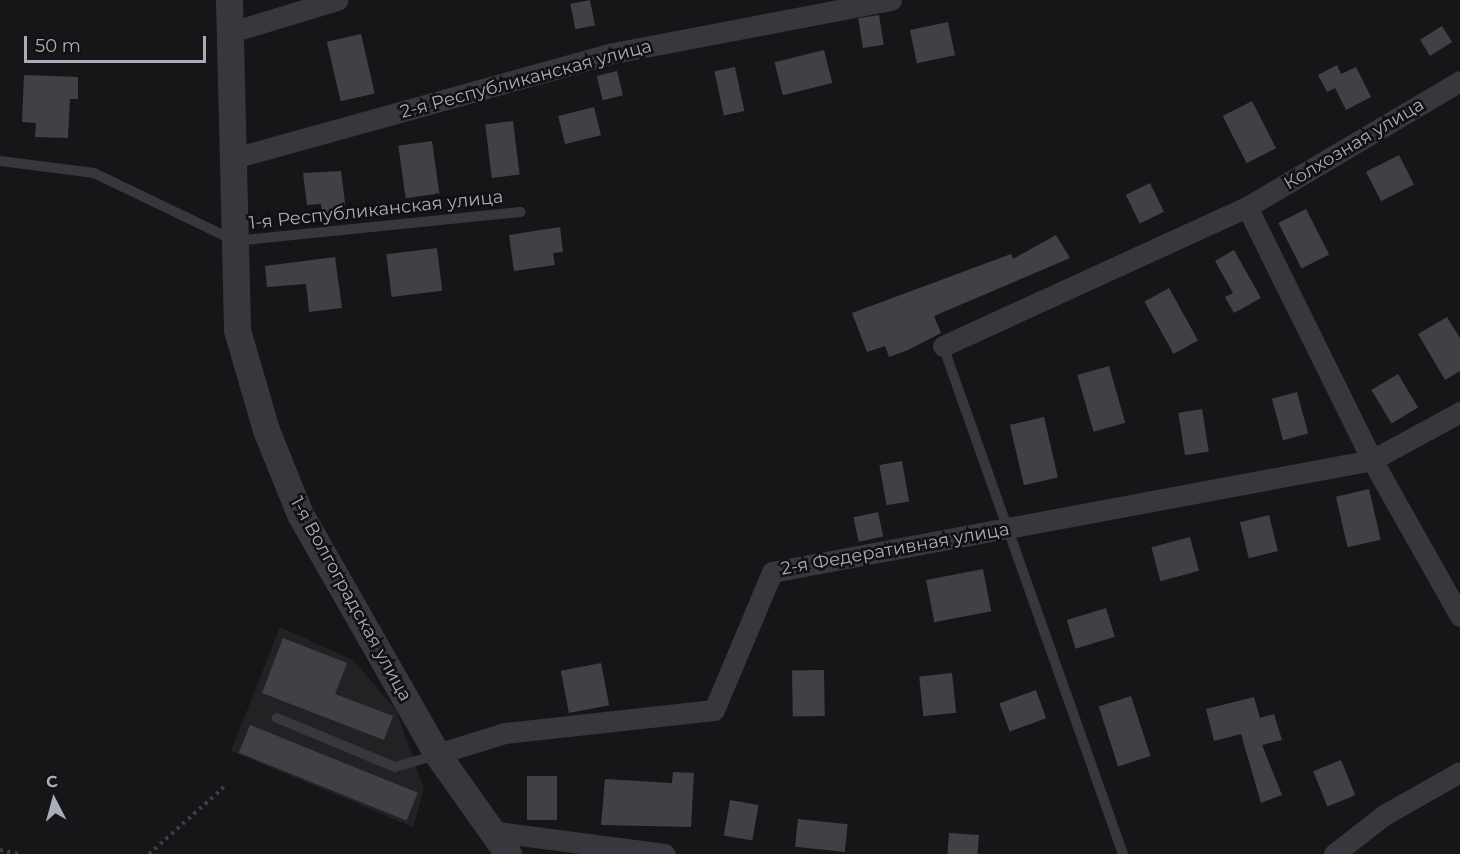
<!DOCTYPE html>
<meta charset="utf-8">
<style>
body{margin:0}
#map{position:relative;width:1460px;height:854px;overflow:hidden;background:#161618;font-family:Montserrat,sans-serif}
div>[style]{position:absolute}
.built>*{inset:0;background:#222225}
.building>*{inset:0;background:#404145;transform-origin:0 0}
.path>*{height:4px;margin-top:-2px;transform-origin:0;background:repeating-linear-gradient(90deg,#3d3f44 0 3px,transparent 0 7.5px)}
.service>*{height:10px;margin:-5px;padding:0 5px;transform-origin:5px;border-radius:5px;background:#37383d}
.minor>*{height:21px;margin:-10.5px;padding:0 10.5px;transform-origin:10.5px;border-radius:10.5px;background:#37383d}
.tertiary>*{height:27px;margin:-13.5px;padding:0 13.5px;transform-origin:13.5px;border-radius:13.5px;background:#37383d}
span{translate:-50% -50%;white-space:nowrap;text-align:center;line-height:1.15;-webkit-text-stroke:5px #111113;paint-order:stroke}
.street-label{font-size:18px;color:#a8adb8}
.north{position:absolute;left:24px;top:770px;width:60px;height:60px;-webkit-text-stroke:4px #111113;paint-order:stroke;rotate:354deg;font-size:16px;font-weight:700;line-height:24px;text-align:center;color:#a8adb8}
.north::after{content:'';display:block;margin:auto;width:21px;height:27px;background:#a8adb8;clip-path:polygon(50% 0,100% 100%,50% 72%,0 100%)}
.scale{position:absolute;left:24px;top:36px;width:182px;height:27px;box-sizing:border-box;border:3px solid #a8adb8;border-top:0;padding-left:8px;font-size:18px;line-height:21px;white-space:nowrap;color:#a8adb8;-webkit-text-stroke:4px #111113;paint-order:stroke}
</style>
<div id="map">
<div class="built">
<i style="clip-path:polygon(280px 627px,353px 660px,396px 710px,424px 789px,413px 827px,231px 751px)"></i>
</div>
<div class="building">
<i style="left:590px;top:0;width:26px;height:20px;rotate:79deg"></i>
<i style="left:879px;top:15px;width:30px;height:21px;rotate:81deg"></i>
<i style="left:948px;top:22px;width:34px;height:39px;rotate:78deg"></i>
<i style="left:1442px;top:26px;width:19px;height:26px;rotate:58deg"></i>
<i style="left:361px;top:34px;width:61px;height:35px;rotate:77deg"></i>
<i style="left:824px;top:50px;width:34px;height:51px;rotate:76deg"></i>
<i style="clip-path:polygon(1337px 65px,1341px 74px,1356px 67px,1371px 97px,1346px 110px,1335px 88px,1327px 92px,1318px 75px)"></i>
<i style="left:735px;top:67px;width:45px;height:21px;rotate:78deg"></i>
<i style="left:617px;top:71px;width:25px;height:21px;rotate:76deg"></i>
<i style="clip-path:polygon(24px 75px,78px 77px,78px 99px,70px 99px,68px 138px,35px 137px,36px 123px,22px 122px)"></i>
<i style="left:1252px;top:101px;width:53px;height:33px;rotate:63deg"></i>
<i style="left:594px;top:107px;width:29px;height:37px;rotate:76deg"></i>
<i style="left:513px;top:121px;width:54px;height:28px;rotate:83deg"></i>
<i style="left:432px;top:141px;width:53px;height:34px;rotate:82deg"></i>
<i style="left:1399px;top:155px;width:33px;height:37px;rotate:63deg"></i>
<i style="clip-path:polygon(341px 171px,346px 211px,322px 214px,321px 204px,307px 205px,303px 173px)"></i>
<i style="left:1150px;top:183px;width:32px;height:27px;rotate:64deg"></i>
<i style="left:1306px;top:209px;width:51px;height:31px;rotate:63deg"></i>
<i style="clip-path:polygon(560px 227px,563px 252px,553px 253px,555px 265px,514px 271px,509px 235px)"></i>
<i style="clip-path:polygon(1056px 235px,1070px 258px,934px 316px,941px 333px,908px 350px,889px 357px,885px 346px,867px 352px,852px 313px,1011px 254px,1013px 259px)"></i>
<i style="left:437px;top:248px;width:43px;height:51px;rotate:83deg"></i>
<i style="clip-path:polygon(1234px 250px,1261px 298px,1234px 313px,1225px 297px,1233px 293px,1215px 261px)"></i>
<i style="clip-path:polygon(335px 257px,342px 308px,309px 312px,306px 284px,267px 287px,265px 266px)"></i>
<i style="left:1169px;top:288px;width:60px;height:28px;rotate:61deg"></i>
<i style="clip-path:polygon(1447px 317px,1460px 338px,1460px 371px,1445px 380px,1418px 334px)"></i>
<i style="left:1109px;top:366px;width:59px;height:33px;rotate:74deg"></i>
<i style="left:1398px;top:374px;width:39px;height:31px;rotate:59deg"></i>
<i style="left:1297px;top:392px;width:43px;height:26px;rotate:75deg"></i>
<i style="left:1202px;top:409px;width:43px;height:24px;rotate:81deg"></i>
<i style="left:1044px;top:417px;width:62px;height:35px;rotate:77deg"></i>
<i style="left:902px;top:461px;width:41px;height:23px;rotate:80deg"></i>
<i style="left:1369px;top:489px;width:52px;height:34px;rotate:77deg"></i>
<i style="left:878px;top:512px;width:25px;height:25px;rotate:78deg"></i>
<i style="left:1269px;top:515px;width:37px;height:30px;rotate:76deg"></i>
<i style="left:1190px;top:537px;width:35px;height:40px;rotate:75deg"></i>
<i style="left:983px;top:569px;width:43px;height:58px;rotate:79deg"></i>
<i style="left:1106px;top:608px;width:30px;height:41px;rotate:73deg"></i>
<i style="clip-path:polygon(283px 638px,347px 663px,335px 694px,393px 716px,384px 740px,262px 693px)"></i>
<i style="left:601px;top:663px;width:43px;height:41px;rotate:79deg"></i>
<i style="left:824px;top:670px;width:46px;height:32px;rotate:89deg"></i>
<i style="left:952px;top:673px;width:40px;height:33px;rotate:84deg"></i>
<i style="left:1036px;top:690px;width:30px;height:39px;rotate:70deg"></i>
<i style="left:1131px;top:696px;width:63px;height:34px;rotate:72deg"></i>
<i style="clip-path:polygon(1254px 697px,1260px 718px,1274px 714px,1282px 740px,1262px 745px,1282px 795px,1261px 803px,1241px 734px,1214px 741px,1206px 709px)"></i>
<i style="left:250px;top:725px;width:181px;height:30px;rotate:22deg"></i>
<i style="left:1341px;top:760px;width:38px;height:30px;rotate:68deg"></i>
<i style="clip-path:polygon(673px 772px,694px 773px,691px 827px,601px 825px,605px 779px,672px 783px)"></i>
<i style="left:527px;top:776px;width:30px;height:44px"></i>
<i style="left:730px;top:800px;width:29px;height:36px;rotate:10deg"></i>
<i style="left:798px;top:819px;width:50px;height:28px;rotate:6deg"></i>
<i style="left:949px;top:833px;width:30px;height:21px;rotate:4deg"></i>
</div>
<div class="path">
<i style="left:0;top:850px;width:19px;rotate:12deg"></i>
<i style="left:149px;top:854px;width:102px;rotate:-41.8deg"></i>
</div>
<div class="service">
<i style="left:0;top:161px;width:95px;rotate:7.3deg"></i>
<i style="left:94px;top:173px;width:157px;rotate:25.7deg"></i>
<i style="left:235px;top:241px;width:287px;rotate:-5.8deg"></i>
<i style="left:943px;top:346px;width:539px;rotate:70.49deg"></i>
<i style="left:277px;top:718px;width:128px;rotate:22.6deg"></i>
<i style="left:395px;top:767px;width:43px;rotate:-16.3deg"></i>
</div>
<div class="minor">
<i style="left:231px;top:32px;width:111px;rotate:-16.8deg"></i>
<i style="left:234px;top:158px;width:388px;rotate:-15.5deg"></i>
<i style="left:608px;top:54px;width:288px;rotate:-10.8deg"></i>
<i style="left:1247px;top:207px;width:282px;rotate:63.7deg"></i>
<i style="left:1372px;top:460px;width:179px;rotate:60.6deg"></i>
<i style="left:943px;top:346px;width:334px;rotate:-24.6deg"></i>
<i style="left:1247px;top:207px;width:247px;rotate:-30.6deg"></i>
<i style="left:437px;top:754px;width:71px;rotate:-17.2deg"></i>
<i style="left:505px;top:733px;width:210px;rotate:-6.3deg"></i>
<i style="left:714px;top:710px;width:150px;rotate:-67.2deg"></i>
<i style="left:772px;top:572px;width:610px;rotate:-10.57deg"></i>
<i style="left:1372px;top:460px;width:100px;rotate:-28.6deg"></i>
<i style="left:490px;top:831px;width:176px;rotate:7.5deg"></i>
<i style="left:1334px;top:854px;width:63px;rotate:-38deg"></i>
<i style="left:1384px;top:815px;width:87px;rotate:-29.5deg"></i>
</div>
<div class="tertiary">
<i style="left:229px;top:0;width:330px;rotate:88.6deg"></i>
<i style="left:237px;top:330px;width:104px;rotate:73.8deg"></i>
<i style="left:266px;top:430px;width:91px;rotate:68deg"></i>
<i style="left:300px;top:514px;width:276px;rotate:60.3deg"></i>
<i style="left:437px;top:754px;width:123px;rotate:54.6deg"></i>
</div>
<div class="street-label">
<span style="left:526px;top:79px;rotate:-15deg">2-я Республиканская улица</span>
<span style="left:1354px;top:144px;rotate:-31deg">Колхозная улица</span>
<span style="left:376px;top:210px;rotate:-6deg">1-я Республиканская улица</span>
<span style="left:895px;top:549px;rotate:-10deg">2-я Федеративная улица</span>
<span style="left:351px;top:599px;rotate:61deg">1-я Волгоградская улица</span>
</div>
<div class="north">С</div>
<div class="scale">50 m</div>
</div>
